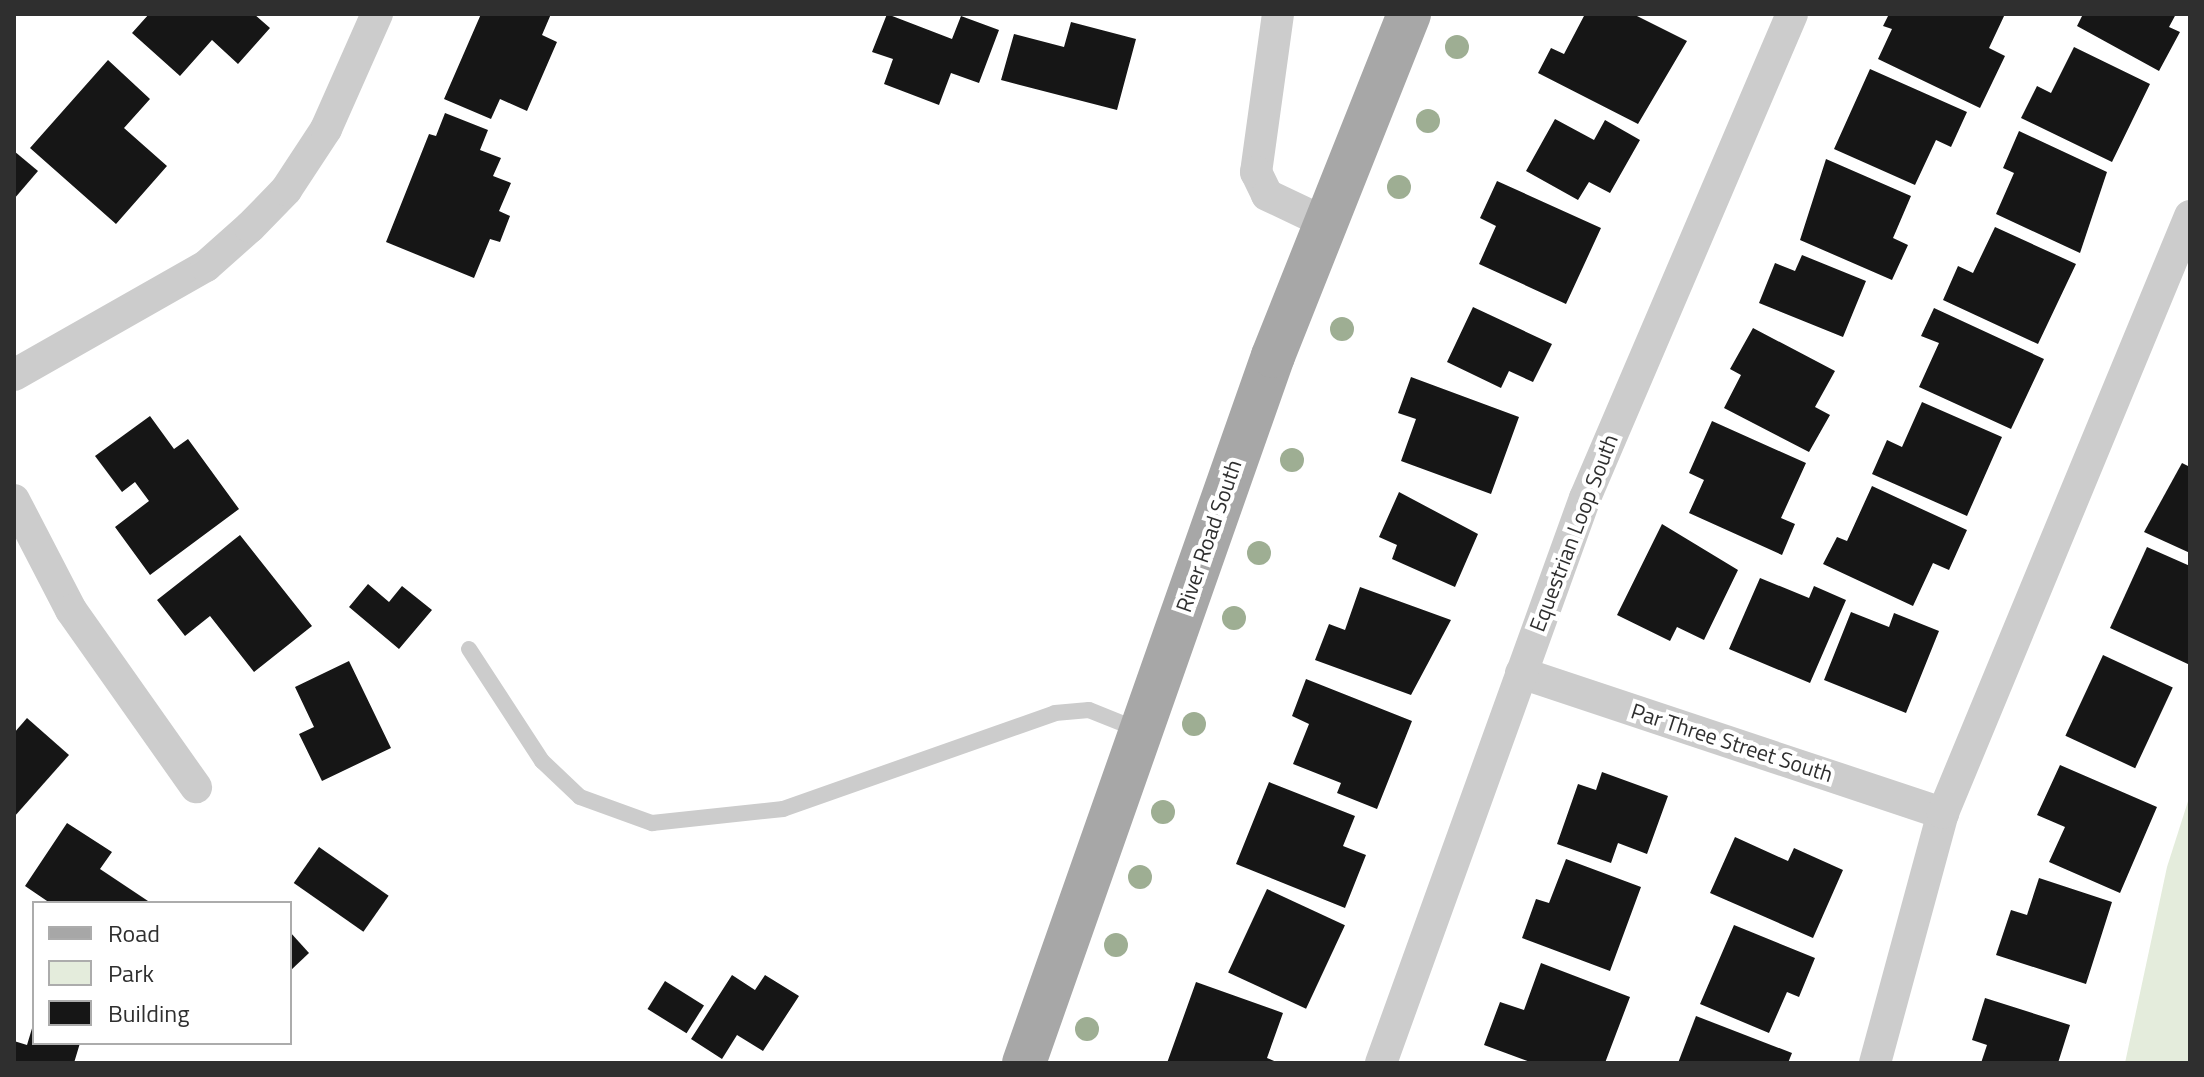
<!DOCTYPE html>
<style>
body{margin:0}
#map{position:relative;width:2204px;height:1077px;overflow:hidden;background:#fff;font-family:"Titillium Web",sans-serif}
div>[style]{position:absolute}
.green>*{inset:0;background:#e4ecdc}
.building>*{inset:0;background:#161616;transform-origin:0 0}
.lane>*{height:16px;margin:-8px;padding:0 8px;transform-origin:8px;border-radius:8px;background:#ccc}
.street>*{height:32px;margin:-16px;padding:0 16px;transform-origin:16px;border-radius:16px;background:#ccc}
.primary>*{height:44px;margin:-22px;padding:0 22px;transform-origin:22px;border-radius:22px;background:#a7a7a7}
.trees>*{width:24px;height:24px;margin:-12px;border-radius:50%;background:#9eae93}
span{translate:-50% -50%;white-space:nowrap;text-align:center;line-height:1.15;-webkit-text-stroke:8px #fff;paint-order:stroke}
.street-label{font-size:22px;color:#2f2f2f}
.frame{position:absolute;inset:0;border:16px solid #2f2f2f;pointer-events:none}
.legend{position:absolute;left:32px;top:901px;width:260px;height:144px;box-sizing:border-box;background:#fff;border:2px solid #acacac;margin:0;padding:10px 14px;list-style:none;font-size:24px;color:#2f2f2f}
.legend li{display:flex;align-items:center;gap:16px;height:40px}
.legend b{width:40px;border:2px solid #acacac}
</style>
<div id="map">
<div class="green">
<i style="clip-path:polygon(2190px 795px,2190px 1063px,2125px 1063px,2167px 867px)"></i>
</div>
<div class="building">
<i style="clip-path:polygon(149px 14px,254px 14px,270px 28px,238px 64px,212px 40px,180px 76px,132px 33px)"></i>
<i style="clip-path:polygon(481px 14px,551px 14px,542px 35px,557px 42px,527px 111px,500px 99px,491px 119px,444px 99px)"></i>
<i style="clip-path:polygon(887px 14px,952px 39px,961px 16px,999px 30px,979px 83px,951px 73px,939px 105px,884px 84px,893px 59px,872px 52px)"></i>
<i style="clip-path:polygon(1585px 14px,1633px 14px,1687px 41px,1638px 124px,1538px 73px,1551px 48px,1564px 54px)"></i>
<i style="clip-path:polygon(1889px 14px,2005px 14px,1989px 48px,2005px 56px,1980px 108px,1878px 59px,1892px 29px,1883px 26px)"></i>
<i style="clip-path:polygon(2083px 14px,2176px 14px,2169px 27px,2180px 32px,2159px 71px,2077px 26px)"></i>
<i style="clip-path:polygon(1071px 22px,1136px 39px,1117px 110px,1001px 80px,1014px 34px,1064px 47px)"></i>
<i style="clip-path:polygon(2074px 47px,2150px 84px,2112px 162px,2021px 118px,2037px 86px,2051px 93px)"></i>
<i style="clip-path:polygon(108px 60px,150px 99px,124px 128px,167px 166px,116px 224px,30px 148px)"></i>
<i style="clip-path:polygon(1870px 69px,1967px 112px,1951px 147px,1936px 140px,1915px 185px,1834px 149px)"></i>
<i style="clip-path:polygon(445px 113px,488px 130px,480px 150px,501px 158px,493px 176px,511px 183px,499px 211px,510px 216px,500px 242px,490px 239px,474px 278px,386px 242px,429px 134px,436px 136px)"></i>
<i style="clip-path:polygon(1555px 119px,1594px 140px,1605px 120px,1640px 140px,1610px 193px,1589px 182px,1578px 200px,1526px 171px)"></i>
<i style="clip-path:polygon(2019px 131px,2107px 172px,2080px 253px,1996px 214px,2014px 173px,2003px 168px)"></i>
<i style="clip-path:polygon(14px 151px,38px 171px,14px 199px)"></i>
<i style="clip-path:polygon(1826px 159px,1911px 196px,1893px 238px,1908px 245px,1892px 280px,1800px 240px)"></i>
<i style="clip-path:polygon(1497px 181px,1601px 228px,1566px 304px,1479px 264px,1496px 226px,1480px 218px)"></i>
<i style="clip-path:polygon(1995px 227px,2076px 264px,2038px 344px,1943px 300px,1958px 266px,1973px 273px)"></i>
<i style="clip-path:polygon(1802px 255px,1866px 281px,1843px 337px,1759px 303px,1775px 263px,1795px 271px)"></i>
<i style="clip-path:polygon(1473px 307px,1552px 344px,1533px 382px,1509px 371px,1501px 388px,1447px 362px)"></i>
<i style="clip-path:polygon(1934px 308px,2044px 359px,2011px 429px,1919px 387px,1939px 343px,1921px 336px)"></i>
<i style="clip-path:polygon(1753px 328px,1835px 371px,1815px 407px,1830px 415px,1809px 452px,1724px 408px,1741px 375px,1730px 369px)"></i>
<i style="clip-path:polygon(1411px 377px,1519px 417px,1491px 494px,1401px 461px,1416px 419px,1398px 413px)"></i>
<i style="clip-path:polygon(1922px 402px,2002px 437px,1967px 516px,1872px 474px,1887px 440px,1902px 447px)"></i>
<i style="clip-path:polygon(150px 416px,174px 449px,188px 439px,239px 509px,150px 575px,115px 527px,149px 501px,135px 482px,122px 492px,95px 456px)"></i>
<i style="clip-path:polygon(1712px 421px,1806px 463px,1781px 518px,1795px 524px,1782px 555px,1689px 513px,1704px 480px,1689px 473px)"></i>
<i style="clip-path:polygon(2182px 463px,2190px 467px,2190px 553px,2144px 532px)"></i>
<i style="clip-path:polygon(1872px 486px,1967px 530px,1949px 570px,1933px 563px,1913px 606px,1823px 564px,1837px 537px,1847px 541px)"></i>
<i style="clip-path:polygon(1399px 492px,1478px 534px,1455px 587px,1392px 559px,1397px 545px,1379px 537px)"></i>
<i style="clip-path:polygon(1662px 524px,1738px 570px,1704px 640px,1677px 627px,1670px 641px,1617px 615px)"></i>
<i style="clip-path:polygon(240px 535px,312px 626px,254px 672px,210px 616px,185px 636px,157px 600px)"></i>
<i style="clip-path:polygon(2147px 547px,2190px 566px,2190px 665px,2110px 628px)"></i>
<i style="clip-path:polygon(1760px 578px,1809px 598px,1814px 586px,1846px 600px,1810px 683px,1729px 649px)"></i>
<i style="clip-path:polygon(368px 584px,389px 602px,402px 586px,432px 610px,399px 649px,349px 607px)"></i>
<i style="clip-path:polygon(1360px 587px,1451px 620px,1411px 695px,1315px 660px,1329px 624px,1345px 630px)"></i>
<i style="clip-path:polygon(1851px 612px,1889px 627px,1894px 613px,1939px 631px,1906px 713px,1824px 680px)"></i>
<i style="left:2103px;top:655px;width:77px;height:89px;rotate:25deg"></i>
<i style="clip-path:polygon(349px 661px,391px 748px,322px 781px,299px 734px,314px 727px,295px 687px)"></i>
<i style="clip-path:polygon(1306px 679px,1412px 721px,1377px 809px,1337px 793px,1341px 783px,1293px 764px,1309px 724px,1292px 716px)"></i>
<i style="clip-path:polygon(27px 718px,69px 755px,14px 817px,14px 733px)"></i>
<i style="clip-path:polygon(2060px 765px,2157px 807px,2120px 893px,2049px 862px,2065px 827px,2037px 815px)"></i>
<i style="clip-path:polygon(1602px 772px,1668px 796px,1647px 854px,1618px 843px,1611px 863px,1557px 844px,1578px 784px,1596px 790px)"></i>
<i style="clip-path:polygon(1269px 782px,1355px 816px,1343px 846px,1366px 855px,1345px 908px,1236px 864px)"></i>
<i style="clip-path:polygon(67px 823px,112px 852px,100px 869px,151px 903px,50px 903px,25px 886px)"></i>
<i style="clip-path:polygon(1735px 837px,1788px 861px,1794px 848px,1843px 870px,1813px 938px,1710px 893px)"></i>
<i style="left:319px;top:847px;width:85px;height:44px;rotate:35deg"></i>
<i style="clip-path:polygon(1566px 859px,1641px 887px,1610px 971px,1522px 938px,1536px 899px,1549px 903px)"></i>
<i style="clip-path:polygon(2039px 878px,2112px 902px,2086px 984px,1996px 955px,2011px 910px,2027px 915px)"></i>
<i style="left:1267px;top:889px;width:86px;height:92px;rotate:25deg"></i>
<i style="clip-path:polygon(1734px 925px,1815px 958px,1799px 997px,1787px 992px,1769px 1033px,1700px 1004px)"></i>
<i style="clip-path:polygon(290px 932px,309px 953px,290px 971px)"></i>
<i style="clip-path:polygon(1541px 963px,1630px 997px,1605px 1063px,1533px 1063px,1484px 1045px,1500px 1002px,1524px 1010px)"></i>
<i style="clip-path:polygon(732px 975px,755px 990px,765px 975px,799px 996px,763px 1051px,737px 1035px,722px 1059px,691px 1039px)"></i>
<i style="left:665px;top:981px;width:46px;height:33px;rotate:32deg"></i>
<i style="clip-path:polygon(1196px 982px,1283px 1013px,1267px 1058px,1279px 1063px,1167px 1063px)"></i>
<i style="clip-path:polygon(1985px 998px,2070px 1025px,2058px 1063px,1981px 1063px,1987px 1045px,1972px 1040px)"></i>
<i style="clip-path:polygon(1696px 1016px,1792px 1053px,1788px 1063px,1678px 1063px)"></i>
<i style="clip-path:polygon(33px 1025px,34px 1043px,80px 1043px,74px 1063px,14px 1063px,14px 1041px,27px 1045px)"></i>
</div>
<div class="lane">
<i style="left:469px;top:649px;width:134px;rotate:56.9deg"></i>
<i style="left:542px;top:761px;width:52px;rotate:43.5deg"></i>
<i style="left:580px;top:797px;width:77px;rotate:19.9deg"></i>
<i style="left:652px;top:823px;width:132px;rotate:-6.1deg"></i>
<i style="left:783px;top:809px;width:288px;rotate:-19.4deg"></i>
<i style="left:1055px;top:713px;width:34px;rotate:-5deg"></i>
<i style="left:1089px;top:710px;width:54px;rotate:21.8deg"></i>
</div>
<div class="street">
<i style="left:1278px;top:14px;width:160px;rotate:97.9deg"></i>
<i style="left:1256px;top:172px;width:25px;rotate:64deg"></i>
<i style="left:1267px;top:195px;width:63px;rotate:25.3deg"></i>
<i style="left:14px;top:375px;width:221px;rotate:-29.6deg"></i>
<i style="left:206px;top:266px;width:59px;rotate:-41.6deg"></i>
<i style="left:250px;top:227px;width:52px;rotate:-45.8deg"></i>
<i style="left:286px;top:190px;width:73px;rotate:-56.7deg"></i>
<i style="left:326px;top:129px;width:126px;rotate:-66.1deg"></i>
<i style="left:14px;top:500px;width:124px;rotate:62.6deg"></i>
<i style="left:71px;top:610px;width:217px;rotate:54.8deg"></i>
<i style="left:1521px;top:673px;width:445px;rotate:18.4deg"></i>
<i style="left:1381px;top:1063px;width:601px;rotate:-70.15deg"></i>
<i style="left:1585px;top:498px;width:526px;rotate:-66.84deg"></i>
<i style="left:1875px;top:1063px;width:259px;rotate:-74.8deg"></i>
<i style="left:1943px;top:813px;width:646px;rotate:-67.52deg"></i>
</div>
<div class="primary">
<i style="left:1024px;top:1063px;width:750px;rotate:-70.6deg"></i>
<i style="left:1273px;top:356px;width:368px;rotate:-68.3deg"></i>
</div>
<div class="trees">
<i style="left:1457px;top:47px"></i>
<i style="left:1428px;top:121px"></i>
<i style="left:1399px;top:187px"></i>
<i style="left:1342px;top:329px"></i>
<i style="left:1292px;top:460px"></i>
<i style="left:1259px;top:553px"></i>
<i style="left:1234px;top:618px"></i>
<i style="left:1194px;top:724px"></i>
<i style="left:1163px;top:812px"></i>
<i style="left:1140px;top:877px"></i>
<i style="left:1116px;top:945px"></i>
<i style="left:1087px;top:1029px"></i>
</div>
<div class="street-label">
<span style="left:1574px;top:533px;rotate:-69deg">Equestrian Loop South</span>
<span style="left:1209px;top:536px;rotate:-71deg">River Road South</span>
<span style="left:1732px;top:743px;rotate:18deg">Par Three Street South</span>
</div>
<div class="frame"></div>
<ul class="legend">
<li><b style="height:10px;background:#a7a7a7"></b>Road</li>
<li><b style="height:22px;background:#e4ecdc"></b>Park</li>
<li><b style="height:22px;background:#161616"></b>Building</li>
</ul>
</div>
